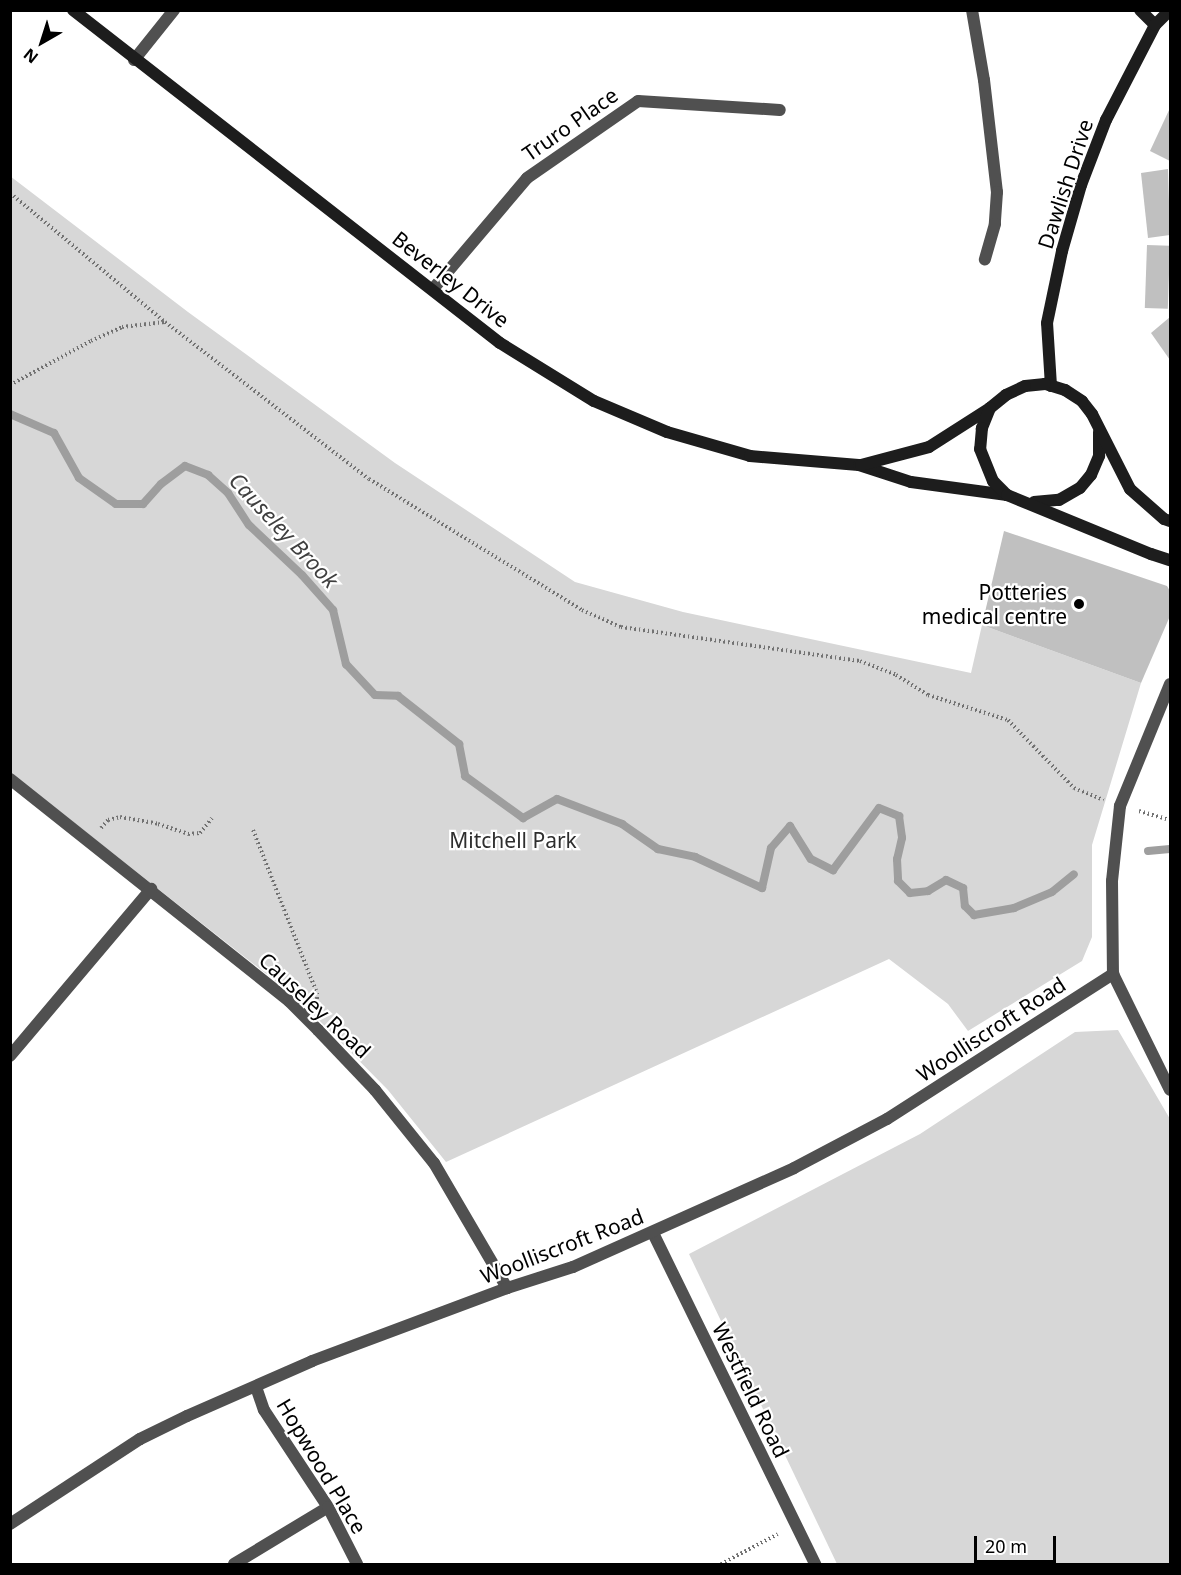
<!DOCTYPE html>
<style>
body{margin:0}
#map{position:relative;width:1181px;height:1575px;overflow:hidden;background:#fff;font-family:"Noto Sans",sans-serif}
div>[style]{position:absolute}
.green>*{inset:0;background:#d7d7d7}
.stream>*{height:8px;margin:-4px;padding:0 4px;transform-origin:4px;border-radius:4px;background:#9e9e9e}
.building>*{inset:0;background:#c0c0c0;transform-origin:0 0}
.path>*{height:4px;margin-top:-2px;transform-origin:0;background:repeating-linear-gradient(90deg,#727272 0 1.5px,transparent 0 4.5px)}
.lane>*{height:12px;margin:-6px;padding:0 6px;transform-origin:6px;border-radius:6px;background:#505050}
.street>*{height:12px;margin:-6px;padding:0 6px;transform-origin:6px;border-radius:6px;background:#505050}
.secondary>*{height:12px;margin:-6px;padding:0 6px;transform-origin:6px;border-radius:6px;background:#1d1d1d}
.dots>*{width:16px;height:16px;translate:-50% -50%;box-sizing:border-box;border:3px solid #fff;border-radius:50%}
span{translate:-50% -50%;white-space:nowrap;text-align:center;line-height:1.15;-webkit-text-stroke:4.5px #fff;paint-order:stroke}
.street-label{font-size:21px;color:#000}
.poi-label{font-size:21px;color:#000}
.right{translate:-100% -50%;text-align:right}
.park-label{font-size:21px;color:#2e2e2e}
.water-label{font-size:22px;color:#3f3f3f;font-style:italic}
.frame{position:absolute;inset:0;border:12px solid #000;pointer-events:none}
.north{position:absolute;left:12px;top:12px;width:60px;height:60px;-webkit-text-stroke:4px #fff;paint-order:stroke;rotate:219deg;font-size:16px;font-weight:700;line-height:24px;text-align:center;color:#000}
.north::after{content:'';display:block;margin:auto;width:21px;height:27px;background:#000;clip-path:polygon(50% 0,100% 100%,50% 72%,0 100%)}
.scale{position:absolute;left:974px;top:1536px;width:82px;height:27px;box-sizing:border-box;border:3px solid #000;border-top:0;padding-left:8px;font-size:18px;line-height:21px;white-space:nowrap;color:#000;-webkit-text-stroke:4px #fff;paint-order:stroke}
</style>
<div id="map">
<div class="green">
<i style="clip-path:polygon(10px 176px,188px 312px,395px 463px,575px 582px,683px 612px,971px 673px,982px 625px,1141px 683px,1092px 845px,1092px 937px,1082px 961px,968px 1031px,948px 1004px,889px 959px,446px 1162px,388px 1090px,298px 999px,11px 773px)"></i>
<i style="clip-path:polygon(1118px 1030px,1170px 1119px,1170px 1564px,837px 1564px,689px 1254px,920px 1134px,1075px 1032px)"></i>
</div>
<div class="stream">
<i style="left:10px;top:414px;width:48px;rotate:23.4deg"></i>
<i style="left:54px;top:433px;width:51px;rotate:60.9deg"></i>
<i style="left:79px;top:478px;width:45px;rotate:35.1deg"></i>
<i style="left:116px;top:504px;width:27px"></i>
<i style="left:143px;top:504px;width:27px;rotate:-48deg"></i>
<i style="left:161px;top:484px;width:30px;rotate:-37deg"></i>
<i style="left:185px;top:466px;width:25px;rotate:21deg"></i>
<i style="left:208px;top:475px;width:27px;rotate:42deg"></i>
<i style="left:228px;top:493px;width:38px;rotate:57deg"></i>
<i style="left:249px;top:525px;width:73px;rotate:43.3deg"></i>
<i style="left:302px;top:575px;width:47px;rotate:48.5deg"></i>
<i style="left:333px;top:610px;width:56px;rotate:76.5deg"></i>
<i style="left:346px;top:664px;width:42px;rotate:46.9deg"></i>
<i style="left:375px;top:695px;width:23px;rotate:2deg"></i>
<i style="left:398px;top:696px;width:78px;rotate:38.2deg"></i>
<i style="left:459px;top:744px;width:33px;rotate:79deg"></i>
<i style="left:465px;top:776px;width:72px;rotate:35.9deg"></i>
<i style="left:523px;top:818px;width:39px;rotate:-29deg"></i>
<i style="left:557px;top:799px;width:70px;rotate:21deg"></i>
<i style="left:622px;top:824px;width:44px;rotate:34.8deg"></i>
<i style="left:658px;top:849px;width:38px;rotate:12deg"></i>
<i style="left:695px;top:857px;width:74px;rotate:24.8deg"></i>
<i style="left:762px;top:888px;width:41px;rotate:-77.3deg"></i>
<i style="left:771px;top:848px;width:29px;rotate:-49deg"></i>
<i style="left:790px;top:826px;width:39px;rotate:58deg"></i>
<i style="left:811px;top:859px;width:25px;rotate:27deg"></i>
<i style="left:833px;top:870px;width:77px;rotate:-53.4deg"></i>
<i style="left:879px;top:808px;width:22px;rotate:22deg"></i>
<i style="left:899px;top:816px;width:22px;rotate:82deg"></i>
<i style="left:902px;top:838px;width:22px;rotate:103deg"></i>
<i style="left:897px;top:859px;width:22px;rotate:87deg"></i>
<i style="left:898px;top:881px;width:17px;rotate:45deg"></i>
<i style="left:910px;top:893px;width:18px;rotate:-6deg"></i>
<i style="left:928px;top:891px;width:21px;rotate:-31deg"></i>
<i style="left:946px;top:880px;width:19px;rotate:25deg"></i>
<i style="left:963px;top:888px;width:18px;rotate:84deg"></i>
<i style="left:965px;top:906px;width:13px;rotate:45deg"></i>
<i style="left:974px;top:915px;width:41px;rotate:-9.9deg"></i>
<i style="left:1014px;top:908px;width:41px;rotate:-22.8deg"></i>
<i style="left:1052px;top:892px;width:28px;rotate:-39deg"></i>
<i style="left:1148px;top:851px;width:22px;rotate:-5deg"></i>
</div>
<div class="building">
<i style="clip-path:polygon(1170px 108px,1170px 161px,1150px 151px)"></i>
<i style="clip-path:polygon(1168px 169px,1170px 235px,1148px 238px,1141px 173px)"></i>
<i style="left:1147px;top:245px;width:23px;height:63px;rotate:2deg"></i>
<i style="clip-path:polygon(1170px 317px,1170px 360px,1151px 333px)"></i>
<i style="clip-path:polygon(1004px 531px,1167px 586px,1170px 591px,1170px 616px,1141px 683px,982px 625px)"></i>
</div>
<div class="path">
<i style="left:10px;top:193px;width:202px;rotate:39.8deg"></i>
<i style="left:165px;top:322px;width:257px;rotate:37.6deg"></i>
<i style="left:369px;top:479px;width:250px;rotate:31.6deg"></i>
<i style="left:582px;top:610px;width:43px;rotate:23.6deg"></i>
<i style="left:621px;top:627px;width:241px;rotate:8.1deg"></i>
<i style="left:860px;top:661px;width:39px;rotate:21deg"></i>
<i style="left:896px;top:675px;width:38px;rotate:32deg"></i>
<i style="left:928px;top:695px;width:84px;rotate:17.4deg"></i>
<i style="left:1008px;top:720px;width:95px;rotate:45.9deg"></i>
<i style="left:1074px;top:788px;width:32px;rotate:22deg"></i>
<i style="left:10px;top:385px;width:92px;rotate:-28.5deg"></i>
<i style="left:91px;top:341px;width:34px;rotate:-24deg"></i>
<i style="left:122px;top:327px;width:43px;rotate:-6.6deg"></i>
<i style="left:1139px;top:811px;width:32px;rotate:16deg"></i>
<i style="left:101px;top:828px;width:11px;rotate:-49deg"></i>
<i style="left:108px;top:820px;width:12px;rotate:-14deg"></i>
<i style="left:120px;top:817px;width:39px;rotate:10deg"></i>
<i style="left:158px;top:824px;width:32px;rotate:18deg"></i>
<i style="left:188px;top:834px;width:12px;rotate:-5deg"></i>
<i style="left:200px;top:833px;width:19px;rotate:-51deg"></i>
<i style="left:253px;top:830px;width:175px;rotate:68.6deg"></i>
<i style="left:317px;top:993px;width:9px;rotate:90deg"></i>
<i style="left:721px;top:1564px;width:64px;rotate:-27.8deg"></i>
</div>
<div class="lane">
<i style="left:972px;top:10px;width:71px;rotate:80.3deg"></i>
<i style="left:984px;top:80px;width:113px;rotate:83.4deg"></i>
<i style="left:997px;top:192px;width:32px;rotate:94deg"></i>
<i style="left:995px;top:224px;width:37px;rotate:106deg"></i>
<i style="left:234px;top:1564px;width:110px;rotate:-31.2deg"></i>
</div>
<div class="street">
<i style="left:134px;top:60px;width:64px;rotate:-51.3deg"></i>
<i style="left:433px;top:289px;width:145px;rotate:-49.7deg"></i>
<i style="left:527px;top:178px;width:135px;rotate:-34.7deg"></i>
<i style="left:638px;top:101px;width:142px;rotate:3.6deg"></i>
<i style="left:1170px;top:684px;width:132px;rotate:112.3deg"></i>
<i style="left:1120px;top:806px;width:75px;rotate:96.1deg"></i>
<i style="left:1112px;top:881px;width:93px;rotate:89.4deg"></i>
<i style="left:1113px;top:974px;width:129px;rotate:63.8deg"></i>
<i style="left:10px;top:779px;width:357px;rotate:38.5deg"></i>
<i style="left:289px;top:1001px;width:41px;rotate:45deg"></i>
<i style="left:318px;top:1030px;width:83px;rotate:46.5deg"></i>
<i style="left:375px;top:1090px;width:94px;rotate:51.1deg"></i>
<i style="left:434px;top:1163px;width:145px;rotate:59.7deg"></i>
<i style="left:10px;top:1056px;width:219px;rotate:-49.8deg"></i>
<i style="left:653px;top:1233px;width:369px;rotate:63.9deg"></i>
<i style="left:256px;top:1387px;width:24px;rotate:71deg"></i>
<i style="left:264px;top:1410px;width:116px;rotate:56.6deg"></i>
<i style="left:328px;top:1507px;width:64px;rotate:63deg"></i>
<i style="left:10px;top:1524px;width:155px;rotate:-33.2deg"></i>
<i style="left:140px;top:1439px;width:52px;rotate:-26.1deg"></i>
<i style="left:187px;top:1416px;width:137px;rotate:-23.7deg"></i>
<i style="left:312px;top:1361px;width:208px;rotate:-20.5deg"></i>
<i style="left:507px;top:1288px;width:69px;rotate:-17.7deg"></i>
<i style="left:573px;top:1267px;width:242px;rotate:-24.1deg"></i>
<i style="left:794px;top:1168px;width:105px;rotate:-27.8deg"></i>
<i style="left:887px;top:1119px;width:269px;rotate:-32.7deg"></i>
</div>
<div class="secondary">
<i style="left:73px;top:10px;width:541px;rotate:37.95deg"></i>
<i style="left:500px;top:343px;width:110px;rotate:31.7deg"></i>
<i style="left:594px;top:401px;width:79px;rotate:23deg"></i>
<i style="left:667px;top:432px;width:86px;rotate:16.1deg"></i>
<i style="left:750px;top:456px;width:109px;rotate:4.7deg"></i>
<i style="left:859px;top:465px;width:55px;rotate:18.1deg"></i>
<i style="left:911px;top:482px;width:97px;rotate:7.7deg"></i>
<i style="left:1140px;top:10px;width:21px;rotate:45deg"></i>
<i style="left:1051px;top:386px;width:63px;rotate:-93.6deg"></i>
<i style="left:1047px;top:323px;width:74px;rotate:-78.2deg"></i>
<i style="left:1062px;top:251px;width:69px;rotate:-73.9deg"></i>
<i style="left:1081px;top:185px;width:70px;rotate:-69deg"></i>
<i style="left:1106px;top:120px;width:107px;rotate:-62.7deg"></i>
<i style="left:1155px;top:25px;width:21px;rotate:-45deg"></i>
<i style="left:861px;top:465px;width:70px;rotate:-14.8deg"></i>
<i style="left:929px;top:447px;width:72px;rotate:-32.6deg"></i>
<i style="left:1034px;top:502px;width:25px;rotate:-5deg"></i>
<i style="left:1059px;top:500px;width:24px;rotate:-30deg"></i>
<i style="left:1080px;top:488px;width:17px;rotate:-50deg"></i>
<i style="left:1091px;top:475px;width:21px;rotate:-67deg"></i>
<i style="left:1099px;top:456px;width:24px;rotate:-90deg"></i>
<i style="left:1170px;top:521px;width:6px;rotate:-162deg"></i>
<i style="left:1164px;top:519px;width:45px;rotate:-138.6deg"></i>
<i style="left:1130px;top:489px;width:84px;rotate:-116.9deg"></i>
<i style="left:1092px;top:414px;width:16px;rotate:-128deg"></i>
<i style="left:1082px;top:401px;width:20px;rotate:-147deg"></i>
<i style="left:1065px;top:390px;width:21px;rotate:-163deg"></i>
<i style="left:1045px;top:384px;width:20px;rotate:174deg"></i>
<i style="left:1025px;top:386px;width:21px;rotate:155deg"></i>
<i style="left:1006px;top:395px;width:21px;rotate:141deg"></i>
<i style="left:990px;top:408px;width:22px;rotate:112deg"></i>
<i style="left:982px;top:428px;width:21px;rotate:95deg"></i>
<i style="left:980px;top:449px;width:35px;rotate:68deg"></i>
<i style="left:993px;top:481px;width:20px;rotate:45deg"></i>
<i style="left:1007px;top:495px;width:156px;rotate:22.3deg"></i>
<i style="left:1151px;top:554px;width:20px;rotate:18deg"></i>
</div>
<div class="dots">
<i style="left:1079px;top:604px;background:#000"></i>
</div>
<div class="street-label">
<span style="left:570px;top:124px;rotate:-35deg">Truro Place</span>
<span style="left:1065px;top:184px;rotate:-72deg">Dawlish Drive</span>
<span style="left:451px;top:279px;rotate:38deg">Beverley Drive</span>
<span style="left:315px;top:1005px;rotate:43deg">Causeley Road</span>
<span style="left:991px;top:1029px;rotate:-33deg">Woolliscroft Road</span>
<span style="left:562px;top:1246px;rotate:-21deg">Woolliscroft Road</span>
<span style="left:751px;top:1390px;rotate:64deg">Westfield Road</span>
<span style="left:322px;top:1466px;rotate:59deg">Hopwood Place</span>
</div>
<div class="poi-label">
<span class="right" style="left:1067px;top:604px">Potteries<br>medical centre</span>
</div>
<div class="park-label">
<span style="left:513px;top:840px">Mitchell Park</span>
</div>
<div class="water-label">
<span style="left:284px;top:530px;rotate:47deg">Causeley Brook</span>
</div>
<div class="frame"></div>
<div class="north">N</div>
<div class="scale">20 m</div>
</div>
